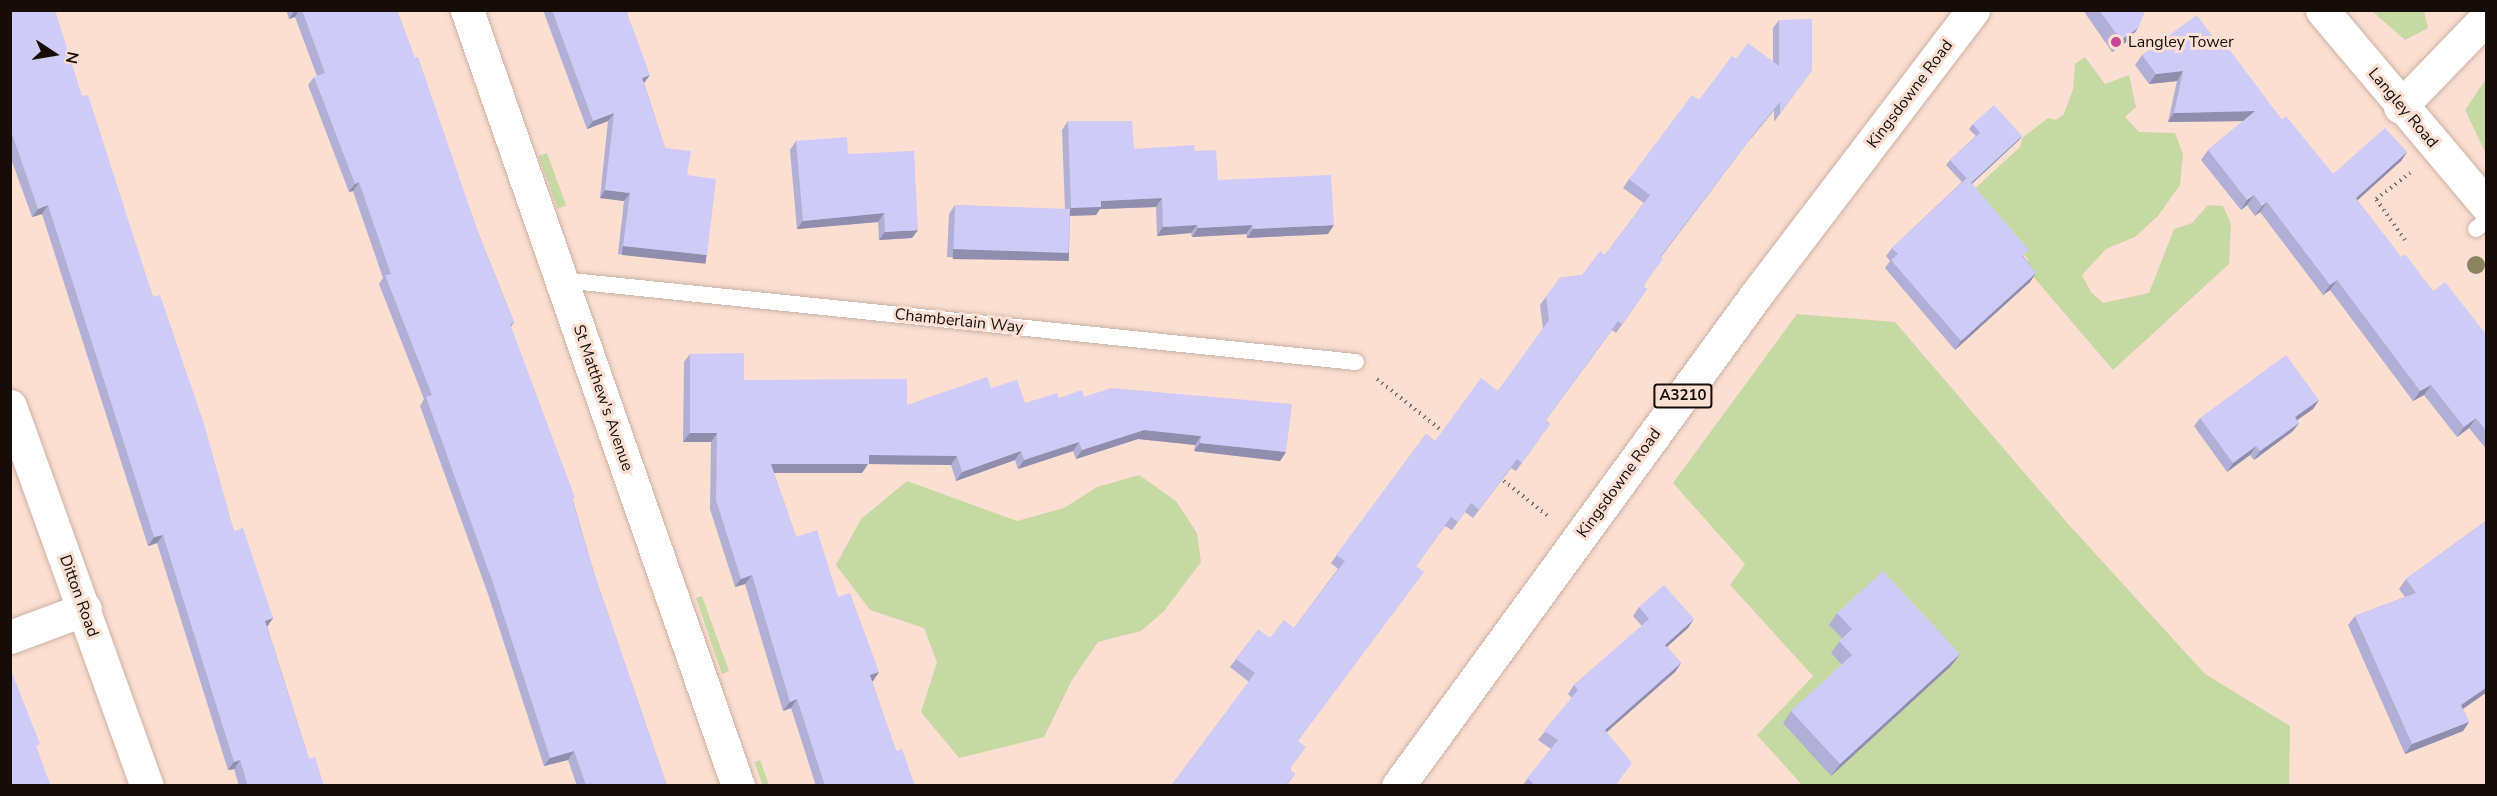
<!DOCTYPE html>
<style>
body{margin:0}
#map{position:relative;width:2497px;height:796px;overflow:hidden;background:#fadfd2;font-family:"Nunito Sans",sans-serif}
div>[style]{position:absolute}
.green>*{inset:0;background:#c7d9a3;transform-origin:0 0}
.path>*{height:4px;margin-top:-2px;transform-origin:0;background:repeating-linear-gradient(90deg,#7f6e66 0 1.5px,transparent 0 6px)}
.roads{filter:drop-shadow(0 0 2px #cbb1a5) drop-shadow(0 0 2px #cbb1a5)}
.lane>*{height:16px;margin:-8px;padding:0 8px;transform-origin:8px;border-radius:8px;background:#fff}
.street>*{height:33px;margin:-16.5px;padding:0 16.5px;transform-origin:16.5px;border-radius:16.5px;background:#fff}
.secondary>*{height:33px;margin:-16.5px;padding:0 16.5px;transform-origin:16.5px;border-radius:16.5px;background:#fff}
.primary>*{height:33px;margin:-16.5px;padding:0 16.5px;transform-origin:16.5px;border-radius:16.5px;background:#fff}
.trees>*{width:18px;height:18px;margin:-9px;border-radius:50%;background:#89845f}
.wall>*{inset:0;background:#b1afd4}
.shaded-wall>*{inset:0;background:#908eac;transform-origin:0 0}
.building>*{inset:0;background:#cecbf6;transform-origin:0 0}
.dots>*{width:16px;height:16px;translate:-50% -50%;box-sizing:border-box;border:3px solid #fadfd2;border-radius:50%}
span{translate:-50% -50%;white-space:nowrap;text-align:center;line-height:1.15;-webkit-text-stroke:6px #fadfd2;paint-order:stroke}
.shield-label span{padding:2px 4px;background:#fadfd2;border:2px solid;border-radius:4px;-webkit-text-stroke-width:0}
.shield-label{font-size:15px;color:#160d09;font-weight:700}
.poi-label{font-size:16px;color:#160d09}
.left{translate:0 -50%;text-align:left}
.street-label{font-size:16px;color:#160d09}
.frame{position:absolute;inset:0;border:12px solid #160d09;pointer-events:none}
.north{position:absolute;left:24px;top:24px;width:60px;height:60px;-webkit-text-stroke:4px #fadfd2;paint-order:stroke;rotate:102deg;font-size:16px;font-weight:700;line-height:24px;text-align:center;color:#160d09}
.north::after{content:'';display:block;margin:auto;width:21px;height:27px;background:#160d09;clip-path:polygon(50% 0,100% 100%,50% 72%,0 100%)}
</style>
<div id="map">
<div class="green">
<i style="clip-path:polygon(2372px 11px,2424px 11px,2428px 28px,2405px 40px)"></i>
<i style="clip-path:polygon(2085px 57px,2105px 84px,2129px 75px,2136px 107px,2125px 117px,2139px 132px,2175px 133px,2183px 154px,2180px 185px,2158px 216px,2135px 237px,2106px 249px,2082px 275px,2091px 292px,2103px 303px,2149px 293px,2174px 229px,2192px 223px,2208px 205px,2223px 206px,2231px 224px,2229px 264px,2113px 370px,2031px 274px,2027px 258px,1971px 192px,2020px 147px,2022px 138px,2048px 118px,2056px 120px,2064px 114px,2073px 89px,2075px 64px)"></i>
<i style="clip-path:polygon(2486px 79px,2486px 154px,2465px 110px)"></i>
<i style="left:547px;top:153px;width:56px;height:9px;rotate:70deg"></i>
<i style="clip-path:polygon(1797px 314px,1895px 322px,2070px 526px,2205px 674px,2290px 726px,2289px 785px,1802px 785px,1757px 735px,1813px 676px,1730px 585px,1745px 564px,1673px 483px)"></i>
<i style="clip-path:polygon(1139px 475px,1176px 501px,1197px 533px,1201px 562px,1164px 611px,1141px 631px,1098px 642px,1072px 680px,1044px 737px,959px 758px,921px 712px,937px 662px,924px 628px,870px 610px,836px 565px,861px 519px,907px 481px,1017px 521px,1064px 508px,1097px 487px)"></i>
<i style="clip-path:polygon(702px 596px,729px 671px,722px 674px,696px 598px)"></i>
<i style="left:760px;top:760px;width:27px;height:6px;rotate:70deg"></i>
</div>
<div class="path">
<i style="left:2405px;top:240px;width:50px;rotate:-125.3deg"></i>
<i style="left:2376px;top:199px;width:43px;rotate:-37.4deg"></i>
<i style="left:1377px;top:379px;width:88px;rotate:38.6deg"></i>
<i style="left:1499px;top:477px;width:64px;rotate:38.7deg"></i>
</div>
<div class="roads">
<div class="lane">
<i style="left:2476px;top:229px;width:13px;rotate:-39deg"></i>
<i style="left:562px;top:280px;width:798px;rotate:5.9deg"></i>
</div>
<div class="street">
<i style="left:467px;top:10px;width:822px;rotate:70.75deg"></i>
<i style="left:2322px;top:10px;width:255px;rotate:49.9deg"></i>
<i style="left:2400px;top:107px;width:124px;rotate:-46deg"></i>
<i style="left:10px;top:637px;width:80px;rotate:-20.5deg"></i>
</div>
<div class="secondary">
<i style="left:10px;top:406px;width:404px;rotate:70.2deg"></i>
</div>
<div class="primary">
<i style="left:1398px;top:786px;width:608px;rotate:-53.9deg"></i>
<i style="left:1756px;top:295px;width:358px;rotate:-52.7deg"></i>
</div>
</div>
<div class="trees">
<i style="left:2476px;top:265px"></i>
</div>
<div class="wall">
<i style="clip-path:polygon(10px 10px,82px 96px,153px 297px,234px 531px,273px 618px,267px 626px,309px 759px,324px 786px,239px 786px,234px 769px,228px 770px,157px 543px,148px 546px,42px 214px,32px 217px,10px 156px)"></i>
<i style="clip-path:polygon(286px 10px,397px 10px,479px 235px,514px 322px,511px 327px,573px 501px,595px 576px,667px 786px,577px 786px,568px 760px,544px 766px,488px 594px,420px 406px,424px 399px,379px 284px,383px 278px,353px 191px,349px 192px,308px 85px,314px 77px,317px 76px,295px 17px,289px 19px)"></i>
<i style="clip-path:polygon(543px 10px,626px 10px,644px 83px,665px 148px,687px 175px,702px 263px,618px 254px,624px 201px,600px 198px,608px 121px,587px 129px)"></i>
<i style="clip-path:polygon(2083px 10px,2145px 10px,2138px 28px,2129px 40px,2112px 52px)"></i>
<i style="clip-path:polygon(1779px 20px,1812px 70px,1774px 122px,1774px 110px,1747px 143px,1661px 257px,1643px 287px,1647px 289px,1616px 333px,1612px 330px,1546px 420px,1550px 424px,1516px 471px,1511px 468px,1473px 518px,1465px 512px,1452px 530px,1445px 526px,1416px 566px,1298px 741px,1290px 770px,1295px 774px,1286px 786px,1171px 786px,1249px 682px,1230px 667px,1258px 630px,1270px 638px,1294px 628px,1338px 569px,1331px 563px,1426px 434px,1435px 441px,1498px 391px,1543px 329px,1540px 305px,1560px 278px,1582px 275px,1605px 255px,1644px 203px,1623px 188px,1629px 179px,1736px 59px,1773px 62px,1773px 28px)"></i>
<i style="clip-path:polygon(2216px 41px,2282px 120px,2333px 174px,2407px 152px,2401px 161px,2357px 200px,2401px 257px,2433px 291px,2485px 333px,2487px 332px,2487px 450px,2469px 428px,2457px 437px,2424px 395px,2413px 401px,2330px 290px,2323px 295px,2260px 212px,2255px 216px,2247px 205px,2241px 210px,2201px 160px,2208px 150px,2243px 121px,2168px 122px,2177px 81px,2149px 84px,2135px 65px,2142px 55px)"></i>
<i style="clip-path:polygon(1068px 121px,1134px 149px,1195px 151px,1218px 180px,1328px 234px,1247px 238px,1246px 234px,1192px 237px,1191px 233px,1157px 236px,1156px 207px,1100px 209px,1096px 215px,1070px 216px,1069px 252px,1063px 260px,947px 257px,949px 214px,955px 205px,1065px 210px,1062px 130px)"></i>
<i style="clip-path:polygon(1973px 124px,2022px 136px,2019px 140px,1972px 184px,2024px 257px,2036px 273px,2030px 282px,1955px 350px,1885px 268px,1890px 261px,1886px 256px,1892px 248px,1962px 182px,1946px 165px,1950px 160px,1976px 136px,1969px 129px)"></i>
<i style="clip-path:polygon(796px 141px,848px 154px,912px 238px,879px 240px,878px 222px,797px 229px,790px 150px)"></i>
<i style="clip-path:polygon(690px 354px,744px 380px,907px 405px,991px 388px,1025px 403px,1059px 398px,1084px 397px,1286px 452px,1280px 461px,1194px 451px,1195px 445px,1138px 439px,1076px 459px,1073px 451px,1018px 469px,1015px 460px,956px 481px,951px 465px,868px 464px,862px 473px,774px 473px,796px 537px,838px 597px,879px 672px,872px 682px,896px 751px,915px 786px,816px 786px,791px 708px,783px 711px,745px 584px,735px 587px,710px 509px,711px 442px,683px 442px,684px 362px)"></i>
<i style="clip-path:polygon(2319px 400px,2313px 409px,2297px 420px,2299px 423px,2293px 431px,2254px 460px,2250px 455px,2227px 472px,2194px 426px,2200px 418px)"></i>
<i style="clip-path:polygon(2487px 520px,2487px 692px,2463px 709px,2469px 722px,2463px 731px,2405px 754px,2348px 625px,2355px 616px,2405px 597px,2399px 589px,2406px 579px)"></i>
<i style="clip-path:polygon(1639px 607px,1688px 628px,1667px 647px,1681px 663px,1675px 672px,1606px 732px,1615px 786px,1522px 786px,1551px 749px,1538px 740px,1572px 698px,1568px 694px,1574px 685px,1642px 626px,1633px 616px)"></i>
<i style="clip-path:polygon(1837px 613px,1960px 654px,1951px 666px,1831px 776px,1783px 723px,1791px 711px,1842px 665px,1831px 653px,1842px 638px,1829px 625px)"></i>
</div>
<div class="shaded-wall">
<i style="clip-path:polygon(295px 10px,299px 10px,295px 17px,289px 19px)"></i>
<i style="clip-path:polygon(2138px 28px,2129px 40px,2112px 52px,2121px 40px)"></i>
<i style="clip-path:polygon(2183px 71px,2177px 81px,2149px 84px,2156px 74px)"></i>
<i style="clip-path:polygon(650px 75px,644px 83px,642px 78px)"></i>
<i style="clip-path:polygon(1780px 102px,1774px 110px,1747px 143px,1753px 135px)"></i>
<i style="clip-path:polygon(2255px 111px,2248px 121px,2168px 122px,2174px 113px)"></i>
<i style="clip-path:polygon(614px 113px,608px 121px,587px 129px,593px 121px)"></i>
<i style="clip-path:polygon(2022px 136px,2019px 140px,1967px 188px,1971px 183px)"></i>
<i style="clip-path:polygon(2407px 152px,2401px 161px,2349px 208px,2356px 198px)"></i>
<i style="clip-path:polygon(359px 182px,353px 191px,349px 192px,355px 184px)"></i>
<i style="clip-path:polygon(605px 190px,630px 193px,624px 201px,600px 198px)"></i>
<i style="clip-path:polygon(2254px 195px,2247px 205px,2241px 210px,2247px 200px)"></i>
<i style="clip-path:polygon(1162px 198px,1156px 207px,1100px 209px,1096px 215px,1065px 216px,1071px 208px,1101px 201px)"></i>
<i style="clip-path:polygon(2267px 202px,2260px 212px,2255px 216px,2262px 206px)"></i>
<i style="clip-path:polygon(48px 205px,42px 214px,32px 217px,38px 209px)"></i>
<i style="clip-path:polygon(884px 213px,878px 222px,797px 229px,803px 221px)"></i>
<i style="clip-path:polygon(1197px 225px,1191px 233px,1157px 236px,1163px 227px)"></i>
<i style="clip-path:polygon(1252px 225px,1246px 234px,1192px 237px,1198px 228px)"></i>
<i style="clip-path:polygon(1334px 225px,1328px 234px,1247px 238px,1253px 229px)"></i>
<i style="clip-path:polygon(918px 230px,912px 238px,879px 240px,885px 232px)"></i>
<i style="left:623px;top:246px;width:84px;height:9px;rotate:6deg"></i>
<i style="left:953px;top:249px;width:116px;height:10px;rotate:1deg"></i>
<i style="clip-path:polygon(2036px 273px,2030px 282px,1955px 350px,1961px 341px)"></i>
<i style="clip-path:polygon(2337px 280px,2330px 290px,2323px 295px,2330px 285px)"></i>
<i style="clip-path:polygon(2431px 385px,2424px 395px,2413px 401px,2420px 391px)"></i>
<i style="clip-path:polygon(2319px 400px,2313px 409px,2289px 426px,2295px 417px)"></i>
<i style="clip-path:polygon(2476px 418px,2469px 428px,2457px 437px,2464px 427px)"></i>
<i style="clip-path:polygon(2299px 423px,2293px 431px,2254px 460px,2260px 451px)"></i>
<i style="clip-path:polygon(1144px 430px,1201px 436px,1195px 445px,1138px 439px,1076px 459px,1082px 450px)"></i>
<i style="clip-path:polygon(690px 433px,717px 433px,711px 442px,683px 442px)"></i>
<i style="clip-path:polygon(1079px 442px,1073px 451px,1018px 469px,1024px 460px)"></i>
<i style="clip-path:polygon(1200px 443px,1286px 452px,1280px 461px,1194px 451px)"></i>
<i style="clip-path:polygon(2256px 446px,2250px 455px,2227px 472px,2233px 463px)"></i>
<i style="clip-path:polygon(1021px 451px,1015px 460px,956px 481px,962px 472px)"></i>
<i style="clip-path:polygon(869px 455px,957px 456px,951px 465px,868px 464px,862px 473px,765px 473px,771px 464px)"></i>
<i style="clip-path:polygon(163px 535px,157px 543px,148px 546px,154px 537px)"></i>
<i style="clip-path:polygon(752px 575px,745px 584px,735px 587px,741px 579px)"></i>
<i style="clip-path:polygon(273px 618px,267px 627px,265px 621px)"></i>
<i style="clip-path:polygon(1694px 619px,1688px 628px,1659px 654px,1665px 645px)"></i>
<i style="clip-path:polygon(1960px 654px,1951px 666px,1831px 776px,1840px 764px)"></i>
<i style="clip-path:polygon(1681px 663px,1675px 672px,1599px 739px,1605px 730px)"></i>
<i style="clip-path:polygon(879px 672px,873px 681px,864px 684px,870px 675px)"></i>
<i style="clip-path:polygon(2487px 687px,2487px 692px,2454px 715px,2461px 705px)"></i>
<i style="clip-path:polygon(797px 699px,791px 708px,783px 711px,790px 702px)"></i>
<i style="clip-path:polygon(2469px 722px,2463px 731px,2405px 754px,2412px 744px)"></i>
<i style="clip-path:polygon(574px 751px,568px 760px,544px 766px,550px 758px)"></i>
<i style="clip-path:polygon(240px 760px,234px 769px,228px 770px,234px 762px)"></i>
</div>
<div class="building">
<i style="clip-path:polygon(10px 10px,55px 10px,82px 96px,88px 95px,153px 297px,160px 295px,204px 424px,234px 531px,243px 528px,273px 618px,265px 621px,309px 759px,315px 757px,324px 786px,248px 786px,240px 760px,234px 762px,163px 535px,154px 537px,48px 205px,38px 209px,19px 154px,10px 128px)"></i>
<i style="clip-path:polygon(302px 10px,397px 10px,415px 58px,418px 57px,479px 235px,514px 322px,510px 324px,575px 498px,572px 499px,595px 576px,667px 786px,592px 786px,591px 783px,586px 785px,574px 751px,550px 758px,494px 586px,426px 397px,432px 395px,385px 275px,391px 274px,359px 182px,355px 184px,314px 77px,325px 73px)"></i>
<i style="clip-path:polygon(552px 10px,626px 10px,650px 75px,642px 78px,665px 148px,691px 151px,687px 175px,716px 179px,707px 255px,623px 246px,630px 193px,605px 190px,614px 113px,593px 121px)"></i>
<i style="clip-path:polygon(2099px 10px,2145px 10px,2138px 28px,2121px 40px)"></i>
<i style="clip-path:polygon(2197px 15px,2216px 41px,2220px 37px,2282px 120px,2286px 116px,2333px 174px,2385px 128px,2407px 152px,2356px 198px,2401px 257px,2405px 254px,2433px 291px,2445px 282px,2485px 333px,2487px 332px,2487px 432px,2476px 418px,2464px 427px,2431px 385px,2420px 391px,2337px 280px,2330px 285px,2267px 202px,2262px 206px,2254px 195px,2247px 200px,2208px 150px,2255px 111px,2174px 113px,2183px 71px,2156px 74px,2142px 55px)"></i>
<i style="clip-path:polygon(1812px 19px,1812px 70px,1780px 114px,1780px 102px,1753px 135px,1660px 257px,1663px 259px,1643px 286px,1647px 289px,1622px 324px,1618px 321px,1546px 420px,1550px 424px,1522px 463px,1517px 459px,1479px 510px,1471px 503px,1458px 522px,1451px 517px,1416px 566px,1424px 572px,1298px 741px,1306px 747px,1289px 770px,1295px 774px,1285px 786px,1171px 786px,1255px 673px,1236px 659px,1258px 630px,1270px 638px,1284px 620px,1294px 628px,1345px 561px,1336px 555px,1426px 434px,1435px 441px,1481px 378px,1498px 391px,1549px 320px,1546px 297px,1560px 278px,1582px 275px,1600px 251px,1605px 255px,1650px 195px,1629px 179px,1692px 95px,1699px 100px,1732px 56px,1736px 59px,1748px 43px,1779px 66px,1779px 20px)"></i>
<i style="clip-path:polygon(1994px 105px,2022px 136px,1971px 183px,1950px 160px,1980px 133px,1973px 124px)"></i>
<i style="clip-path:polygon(1068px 121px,1132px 121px,1134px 149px,1194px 145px,1195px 151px,1216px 150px,1218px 180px,1331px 175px,1334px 225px,1253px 229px,1252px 225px,1198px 228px,1197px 225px,1163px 227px,1162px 198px,1101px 201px,1101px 207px,1071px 208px)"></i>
<i style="clip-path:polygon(847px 137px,848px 154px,914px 151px,918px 230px,885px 232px,884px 213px,803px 221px,796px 141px)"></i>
<i style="clip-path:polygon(1967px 178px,2029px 250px,2022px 256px,2036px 273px,1961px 341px,1891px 260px,1898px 254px,1892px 248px)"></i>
<i style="left:955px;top:205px;width:115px;height:44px;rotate:2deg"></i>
<i style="clip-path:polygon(744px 353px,744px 380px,907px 379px,907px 405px,987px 377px,991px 388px,1017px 380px,1025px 403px,1057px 393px,1059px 398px,1082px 390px,1084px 397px,1111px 388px,1292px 404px,1286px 452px,1200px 443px,1201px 436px,1144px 430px,1082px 450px,1079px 442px,1024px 460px,1021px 451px,962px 472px,957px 456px,869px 455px,869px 464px,771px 464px,796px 537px,817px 530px,838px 597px,850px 593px,879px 672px,870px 675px,896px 751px,902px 749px,915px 786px,825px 786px,797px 699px,790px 702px,752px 575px,741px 579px,716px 500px,717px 433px,690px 433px,690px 354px)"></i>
<i style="clip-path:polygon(2286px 355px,2319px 400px,2295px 417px,2299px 423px,2260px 451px,2256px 446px,2233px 463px,2200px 418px)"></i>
<i style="clip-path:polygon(2487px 520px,2487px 687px,2461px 705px,2469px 722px,2412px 744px,2355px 616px,2416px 593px,2406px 579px)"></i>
<i style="clip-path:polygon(1883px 571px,1960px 654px,1840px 764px,1791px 711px,1852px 655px,1839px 641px,1852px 629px,1837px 613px)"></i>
<i style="clip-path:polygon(1664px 585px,1694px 619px,1665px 645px,1681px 663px,1605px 730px,1632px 763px,1615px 786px,1531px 786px,1533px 783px,1527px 778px,1558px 740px,1544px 731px,1578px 690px,1574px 685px,1649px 619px,1639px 607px)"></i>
<i style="clip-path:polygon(10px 668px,40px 744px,36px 746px,50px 784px,45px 786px,10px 786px)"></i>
</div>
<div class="dots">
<i style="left:2116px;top:42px;background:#c64793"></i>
</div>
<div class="shield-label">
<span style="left:1683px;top:396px">A3210</span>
</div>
<div class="poi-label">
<span class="left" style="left:2128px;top:42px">Langley Tower</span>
</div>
<div class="street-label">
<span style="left:1910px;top:94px;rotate:-53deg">Kingsdowne Road</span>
<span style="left:2403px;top:108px;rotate:50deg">Langley Road</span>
<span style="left:959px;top:321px;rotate:6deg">Chamberlain Way</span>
<span style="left:603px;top:398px;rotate:71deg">St Matthew's Avenue</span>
<span style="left:1619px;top:483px;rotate:-54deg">Kingsdowne Road</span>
<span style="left:79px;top:596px;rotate:70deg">Ditton Road</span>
</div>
<div class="frame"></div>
<div class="north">N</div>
</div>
